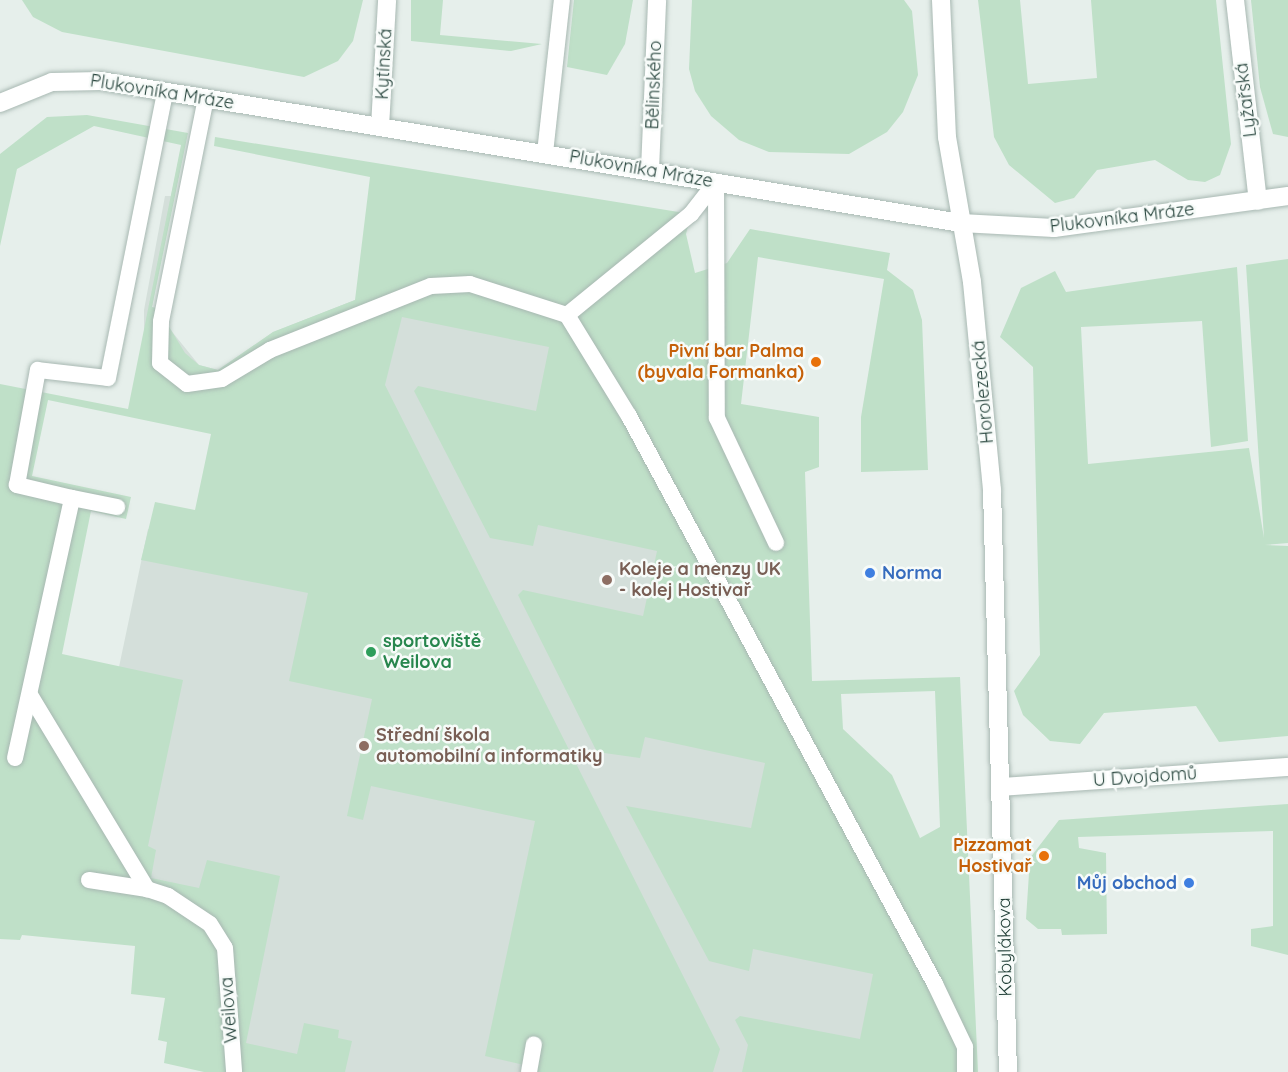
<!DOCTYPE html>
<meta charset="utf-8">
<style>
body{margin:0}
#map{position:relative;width:1288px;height:1072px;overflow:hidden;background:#e6efeb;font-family:Quicksand,sans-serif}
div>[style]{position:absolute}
.built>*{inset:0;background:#d4dfda}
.green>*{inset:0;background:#bfe0c8}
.roads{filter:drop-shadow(0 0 2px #a8b8b2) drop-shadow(0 0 2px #a8b8b2)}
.lane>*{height:16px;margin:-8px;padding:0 8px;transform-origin:8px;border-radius:8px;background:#fff}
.street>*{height:18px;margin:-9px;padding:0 9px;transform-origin:9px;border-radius:9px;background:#fff}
.secondary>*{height:18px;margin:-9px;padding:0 9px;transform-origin:9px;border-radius:9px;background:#fff}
.dots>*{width:16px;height:16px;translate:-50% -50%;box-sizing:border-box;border:3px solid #f7fbf9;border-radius:50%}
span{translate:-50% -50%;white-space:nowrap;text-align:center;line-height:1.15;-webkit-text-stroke:5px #f7fbf9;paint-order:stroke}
.street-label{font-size:18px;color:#24423a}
.food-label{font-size:18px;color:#c56008;font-weight:700}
.right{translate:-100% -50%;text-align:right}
.education-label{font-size:18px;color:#785e54;font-weight:700}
.left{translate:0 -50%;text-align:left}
.shop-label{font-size:18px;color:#366cbe;font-weight:700}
.leisure-label{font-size:18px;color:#27864d;font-weight:700}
</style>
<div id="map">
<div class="built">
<i style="clip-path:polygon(183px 140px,152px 307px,199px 365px,218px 370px,273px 332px,355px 300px,554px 307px,973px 1072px,204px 1072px,212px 981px,169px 926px,41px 693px,172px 679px,119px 667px,148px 529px,355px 591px,144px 351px,144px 310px,165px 196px,171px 196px)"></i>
</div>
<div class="green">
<i style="clip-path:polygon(22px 0,363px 0,353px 41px,338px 61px,304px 77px,62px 32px,33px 17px)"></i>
<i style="clip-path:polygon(411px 0,443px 0,440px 35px,542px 44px,511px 51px,411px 41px)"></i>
<i style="clip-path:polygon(574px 0,633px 0,625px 44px,607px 75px,567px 67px)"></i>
<i style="clip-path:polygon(692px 0,904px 0,912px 11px,918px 75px,903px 112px,887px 132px,849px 154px,769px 152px,739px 140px,711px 116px,695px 91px,689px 69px)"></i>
<i style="clip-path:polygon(978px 0,1020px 0,1028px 84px,1097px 78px,1091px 0,1216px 0,1231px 144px,1220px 175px,1205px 182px,1188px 180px,1155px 160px,1097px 170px,1074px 198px,1055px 203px,1009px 165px,994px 137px)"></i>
<i style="clip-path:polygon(1251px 0,1288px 0,1288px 137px,1273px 134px,1260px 87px)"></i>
<i style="clip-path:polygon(evenodd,87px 115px,188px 133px,152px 307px,171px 311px,168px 325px,185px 353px,199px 365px,218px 370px,273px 332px,355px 300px,370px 177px,214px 146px,215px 137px,691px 214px,686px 234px,695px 273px,727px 263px,750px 229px,890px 253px,887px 270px,913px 290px,922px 320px,928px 470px,861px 472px,861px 417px,884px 279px,758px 257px,741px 404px,819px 417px,819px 467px,805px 472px,812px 681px,960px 677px,978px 1072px,742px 1072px,748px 1045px,735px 1020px,740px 1016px,860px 1039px,873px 974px,753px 949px,749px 971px,709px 961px,626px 806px,751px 828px,765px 763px,645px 737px,640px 758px,597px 752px,518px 595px,523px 590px,643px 616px,657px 551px,538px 525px,533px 546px,490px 538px,414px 391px,418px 386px,536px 411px,549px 347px,402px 317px,385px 385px,720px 1049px,713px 1072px,523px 1072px,524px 1065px,485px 1056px,535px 821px,371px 786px,363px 820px,347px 816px,372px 699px,289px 681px,308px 593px,141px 560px,155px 502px,195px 510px,211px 434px,48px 400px,32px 476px,131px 497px,126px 519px,91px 511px,62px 654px,183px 680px,148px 846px,156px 850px,151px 878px,199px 888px,207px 860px,280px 876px,246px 1043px,297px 1054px,304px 1023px,339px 1030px,338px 1038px,352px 1041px,345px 1072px,204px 1072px,164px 1063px,167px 1042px,158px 1040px,165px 998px,131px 994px,135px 946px,22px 935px,20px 940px,0 939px,0 384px,128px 409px,181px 145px,94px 126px,17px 169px,0 246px,0 154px,47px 117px,87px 115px,935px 691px,940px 827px,920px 838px,892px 775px,843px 729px,841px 694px,935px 691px)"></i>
<i style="clip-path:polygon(1288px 259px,1288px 543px,1265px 545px,1288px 546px,1288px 736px,1219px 742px,1196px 706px,1104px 713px,1080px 744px,1050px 741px,1023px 715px,1014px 691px,1040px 655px,1033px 367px,1000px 337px,1021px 288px,1055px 271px,1066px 292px,1237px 267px,1248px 441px,1211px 447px,1202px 321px,1081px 327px,1088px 464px,1249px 448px,1264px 538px,1246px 265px)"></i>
<i style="clip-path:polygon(1288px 804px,1288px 955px,1251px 946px,1251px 929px,1273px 926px,1273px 831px,1078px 837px,1079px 848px,1106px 853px,1107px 934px,1062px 935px,1061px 929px,1038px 929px,1026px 919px,1030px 858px,1059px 820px)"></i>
</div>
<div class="roads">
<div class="lane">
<i style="left:206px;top:98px;width:228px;rotate:101.4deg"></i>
<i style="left:161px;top:322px;width:41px;rotate:91.4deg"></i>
<i style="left:160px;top:363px;width:34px;rotate:38deg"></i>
<i style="left:187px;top:384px;width:35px;rotate:-8deg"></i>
<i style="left:222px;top:379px;width:56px;rotate:-31.1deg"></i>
<i style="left:270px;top:350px;width:173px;rotate:-21.7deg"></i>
<i style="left:431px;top:286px;width:39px;rotate:-3deg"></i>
<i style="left:470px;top:284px;width:102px;rotate:17.7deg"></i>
<i style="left:567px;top:315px;width:119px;rotate:58.5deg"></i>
<i style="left:629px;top:416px;width:645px;rotate:61.69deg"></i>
<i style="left:935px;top:984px;width:70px;rotate:64.5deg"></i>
<i style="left:965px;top:1047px;width:25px;rotate:90deg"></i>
<i style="left:545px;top:153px;width:154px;rotate:-83.7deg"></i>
<i style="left:716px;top:182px;width:236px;rotate:89.8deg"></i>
<i style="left:717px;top:418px;width:138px;rotate:64.7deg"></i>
<i style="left:567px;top:315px;width:160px;rotate:-39.2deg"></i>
<i style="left:691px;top:214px;width:41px;rotate:-52deg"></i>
<i style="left:72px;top:498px;width:46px;rotate:11.3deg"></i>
<i style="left:30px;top:695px;width:227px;rotate:58.9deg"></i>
<i style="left:147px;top:889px;width:22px;rotate:18deg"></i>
<i style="left:168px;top:896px;width:50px;rotate:33.7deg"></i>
<i style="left:210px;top:924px;width:28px;rotate:58deg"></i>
<i style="left:225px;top:948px;width:124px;rotate:85.8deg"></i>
<i style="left:15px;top:758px;width:266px;rotate:-77.6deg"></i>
<i style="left:72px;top:498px;width:57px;rotate:-166.7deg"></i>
<i style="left:17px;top:485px;width:117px;rotate:-79.7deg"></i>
<i style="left:38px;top:370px;width:70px;rotate:6.5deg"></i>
<i style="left:108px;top:378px;width:292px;rotate:-78.7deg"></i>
<i style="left:89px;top:880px;width:59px;rotate:8.8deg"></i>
<i style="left:529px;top:1072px;width:28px;rotate:-80deg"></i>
</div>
<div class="street">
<i style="left:941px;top:0;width:137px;rotate:87.5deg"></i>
<i style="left:947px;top:137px;width:147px;rotate:80.2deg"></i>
<i style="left:972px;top:282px;width:209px;rotate:84.5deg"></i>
<i style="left:992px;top:490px;width:582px;rotate:88.43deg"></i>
<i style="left:1235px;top:0;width:202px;rotate:83.5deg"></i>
<i style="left:380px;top:127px;width:127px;rotate:-86.8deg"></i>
<i style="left:650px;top:170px;width:170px;rotate:-87.6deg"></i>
<i style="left:1001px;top:787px;width:288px;rotate:-4deg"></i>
</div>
<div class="secondary">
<i style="left:0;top:103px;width:56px;rotate:-22deg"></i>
<i style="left:52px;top:82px;width:49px;rotate:-1.2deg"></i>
<i style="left:101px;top:81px;width:872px;rotate:9.38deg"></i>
<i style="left:961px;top:223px;width:93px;rotate:3.1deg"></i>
<i style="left:1054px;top:228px;width:236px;rotate:-7.8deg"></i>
</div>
</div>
<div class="dots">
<i style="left:816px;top:362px;background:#e8710a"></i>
<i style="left:870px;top:573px;background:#3f7fe0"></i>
<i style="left:607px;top:580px;background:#8d6e63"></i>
<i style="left:371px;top:652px;background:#2e9e5b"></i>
<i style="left:364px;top:746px;background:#8d6e63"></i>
<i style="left:1044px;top:856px;background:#e8710a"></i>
<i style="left:1189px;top:883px;background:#3f7fe0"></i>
</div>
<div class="street-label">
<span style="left:384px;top:64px;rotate:-87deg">Kytínská</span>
<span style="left:654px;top:85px;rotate:-88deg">Bělinského</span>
<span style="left:162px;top:92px;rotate:9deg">Plukovníka Mráze</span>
<span style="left:1246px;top:100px;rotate:-97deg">Lyžařská</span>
<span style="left:641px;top:169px;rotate:10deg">Plukovníka Mráze</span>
<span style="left:1122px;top:218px;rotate:-7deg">Plukovníka Mráze</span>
<span style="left:983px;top:392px;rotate:-95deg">Horolezecká</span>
<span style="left:1145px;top:777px;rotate:-4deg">U Dvojdomů</span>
<span style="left:1005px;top:947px;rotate:-91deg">Kobylákova</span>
<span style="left:229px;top:1010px;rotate:-94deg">Weilova</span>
</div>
<div class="food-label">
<span class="right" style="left:804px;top:362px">Pivní bar Palma<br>(byvala Formanka)</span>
<span class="right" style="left:1032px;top:856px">Pizzamat<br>Hostivař</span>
</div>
<div class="education-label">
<span class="left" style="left:619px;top:580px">Koleje a menzy UK<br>- kolej Hostivař</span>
<span class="left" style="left:376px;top:746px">Střední škola<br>automobilní a informatiky</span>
</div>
<div class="shop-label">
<span class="left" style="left:882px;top:573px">Norma</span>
<span class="right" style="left:1177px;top:883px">Můj obchod</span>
</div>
<div class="leisure-label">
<span class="left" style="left:383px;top:652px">sportoviště<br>Weilova</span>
</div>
</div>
